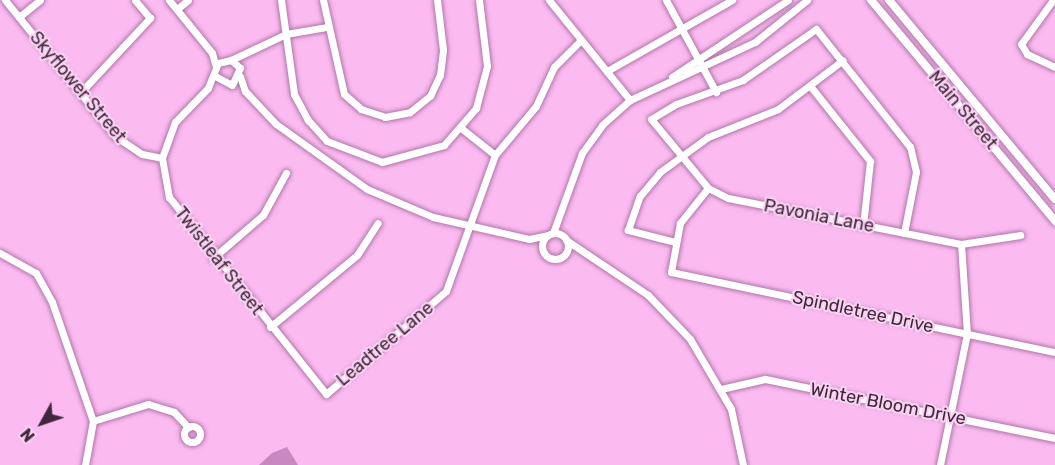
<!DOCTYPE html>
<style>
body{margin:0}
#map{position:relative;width:1055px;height:465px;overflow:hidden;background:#fbbbf1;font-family:Rubik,sans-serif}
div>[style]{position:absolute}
.green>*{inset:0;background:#ca88c0}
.roads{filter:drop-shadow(0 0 2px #b176a8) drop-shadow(0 0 2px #b176a8)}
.minor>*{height:7px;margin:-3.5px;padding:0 3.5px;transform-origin:3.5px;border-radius:3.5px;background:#fff}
.minor>.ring{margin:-3.5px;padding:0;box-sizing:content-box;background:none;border:7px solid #fff;border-radius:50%}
.major>*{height:8px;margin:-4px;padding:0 4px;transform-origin:4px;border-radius:4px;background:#fff}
span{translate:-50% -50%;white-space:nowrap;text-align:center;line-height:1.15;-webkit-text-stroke:4.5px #f9d2f2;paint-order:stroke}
.street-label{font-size:18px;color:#40273c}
.north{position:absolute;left:12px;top:393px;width:60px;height:60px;-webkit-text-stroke:4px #f9d2f2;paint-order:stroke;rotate:230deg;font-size:16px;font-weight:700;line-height:24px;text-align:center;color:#40273c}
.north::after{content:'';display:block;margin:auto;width:21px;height:27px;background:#40273c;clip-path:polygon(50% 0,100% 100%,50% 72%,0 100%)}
</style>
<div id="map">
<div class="green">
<i style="clip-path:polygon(287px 447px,298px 465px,259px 465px,272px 453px)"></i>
</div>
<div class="roads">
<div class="minor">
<i style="left:5px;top:0;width:175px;rotate:51deg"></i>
<i style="left:115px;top:136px;width:32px;rotate:34deg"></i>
<i style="left:142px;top:154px;width:20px;rotate:11deg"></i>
<i style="left:169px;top:0;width:68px;rotate:50.9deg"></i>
<i style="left:212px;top:53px;width:15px;rotate:74deg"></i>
<i style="left:281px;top:0;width:95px;rotate:82.1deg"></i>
<i style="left:294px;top:94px;width:30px;rotate:62deg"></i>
<i style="left:308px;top:120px;width:28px;rotate:48deg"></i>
<i style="left:327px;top:141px;width:59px;rotate:20.9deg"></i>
<i style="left:382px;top:162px;width:64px;rotate:-15.3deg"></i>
<i style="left:444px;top:145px;width:49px;rotate:-49.1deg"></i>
<i style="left:476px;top:108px;width:43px;rotate:-75.3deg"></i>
<i style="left:487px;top:66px;width:66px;rotate:-96.9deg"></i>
<i style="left:323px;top:0;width:96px;rotate:77.4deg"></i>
<i style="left:344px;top:94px;width:23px;rotate:41deg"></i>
<i style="left:361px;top:109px;width:25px;rotate:18deg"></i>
<i style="left:385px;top:117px;width:25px;rotate:-11deg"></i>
<i style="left:410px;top:112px;width:26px;rotate:-39deg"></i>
<i style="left:430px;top:96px;width:23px;rotate:-65deg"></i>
<i style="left:440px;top:75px;width:25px;rotate:-83deg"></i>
<i style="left:443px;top:50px;width:50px;rotate:-96.8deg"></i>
<i style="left:549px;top:0;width:129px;rotate:51deg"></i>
<i style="left:666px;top:0;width:105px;rotate:61.5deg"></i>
<i style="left:1053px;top:0;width:54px;rotate:126deg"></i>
<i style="left:1021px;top:44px;width:12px;rotate:59deg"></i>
<i style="left:1027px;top:54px;width:31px;rotate:25deg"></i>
<i style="left:177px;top:9px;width:14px;rotate:-39deg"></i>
<i style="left:19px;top:17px;width:27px;rotate:-39deg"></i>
<i style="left:231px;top:60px;width:61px;rotate:-25.3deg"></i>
<i style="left:286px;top:34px;width:42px;rotate:-9.7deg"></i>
<i style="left:607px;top:71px;width:144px;rotate:-29.6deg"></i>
<i style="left:215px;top:76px;width:19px;rotate:28deg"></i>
<i style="left:232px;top:85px;width:19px;rotate:-65deg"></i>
<i style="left:240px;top:68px;width:12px;rotate:-138deg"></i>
<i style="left:231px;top:60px;width:13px;rotate:167deg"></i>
<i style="left:218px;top:63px;width:27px;rotate:112deg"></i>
<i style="left:208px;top:88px;width:47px;rotate:134.1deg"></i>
<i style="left:175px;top:122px;width:38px;rotate:110deg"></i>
<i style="left:162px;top:158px;width:40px;rotate:80deg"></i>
<i style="left:169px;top:197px;width:252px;rotate:51.4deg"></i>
<i style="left:326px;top:394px;width:158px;rotate:-40.6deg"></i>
<i style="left:446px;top:291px;width:145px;rotate:-70.2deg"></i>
<i style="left:495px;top:155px;width:64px;rotate:-50.1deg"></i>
<i style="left:536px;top:106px;width:43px;rotate:-65.2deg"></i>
<i style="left:554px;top:67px;width:38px;rotate:-45deg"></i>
<i style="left:240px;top:76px;width:16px;rotate:72deg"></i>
<i style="left:245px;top:91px;width:45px;rotate:46.8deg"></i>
<i style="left:276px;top:124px;width:112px;rotate:35.5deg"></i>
<i style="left:367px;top:189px;width:72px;rotate:23deg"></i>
<i style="left:433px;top:217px;width:98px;rotate:12.9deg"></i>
<i style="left:529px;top:239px;width:19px;rotate:-12deg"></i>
<i style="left:672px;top:77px;width:139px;rotate:-33.6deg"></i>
<i style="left:811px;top:87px;width:95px;rotate:51.4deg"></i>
<i style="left:870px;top:161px;width:64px;rotate:96.2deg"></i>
<i style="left:80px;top:93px;width:103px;rotate:-47deg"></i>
<i style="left:150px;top:18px;width:23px;rotate:-130deg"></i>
<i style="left:461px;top:128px;width:43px;rotate:38.5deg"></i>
<i style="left:708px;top:188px;width:45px;rotate:128.7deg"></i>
<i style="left:680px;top:223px;width:50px;rotate:100.4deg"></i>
<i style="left:671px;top:272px;width:392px;rotate:11.8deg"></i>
<i style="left:553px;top:233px;width:85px;rotate:-70.1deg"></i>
<i style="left:582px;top:153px;width:34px;rotate:-54deg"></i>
<i style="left:602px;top:125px;width:38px;rotate:-42deg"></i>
<i style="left:630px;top:100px;width:138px;rotate:-24.9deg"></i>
<i style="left:755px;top:42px;width:67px;rotate:-38.9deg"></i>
<i style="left:904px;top:233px;width:62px;rotate:-78.9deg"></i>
<i style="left:916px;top:172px;width:26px;rotate:-103deg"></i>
<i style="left:910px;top:147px;width:151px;rotate:-128.5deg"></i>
<i style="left:816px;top:29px;width:89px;rotate:145.1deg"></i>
<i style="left:743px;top:80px;width:71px;rotate:160.3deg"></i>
<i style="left:676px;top:104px;width:29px;rotate:149deg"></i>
<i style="left:651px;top:119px;width:89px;rotate:50.4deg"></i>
<i style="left:708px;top:188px;width:22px;rotate:27deg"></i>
<i style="left:728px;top:198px;width:237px;rotate:11.2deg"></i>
<i style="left:961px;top:244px;width:60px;rotate:-8.7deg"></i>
<i class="ring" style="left:542px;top:233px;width:19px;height:19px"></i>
<i style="left:566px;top:240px;width:99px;rotate:33.9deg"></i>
<i style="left:648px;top:295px;width:61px;rotate:46.3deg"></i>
<i style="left:690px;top:339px;width:81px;rotate:59.6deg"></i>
<i style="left:731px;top:409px;width:57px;rotate:77.9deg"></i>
<i style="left:675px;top:242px;width:49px;rotate:-165.7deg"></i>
<i style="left:628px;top:230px;width:36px;rotate:-71deg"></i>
<i style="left:640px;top:196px;width:31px;rotate:-50deg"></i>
<i style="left:660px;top:172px;width:59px;rotate:-36.1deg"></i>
<i style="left:708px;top:137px;width:75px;rotate:-21.8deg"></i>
<i style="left:778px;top:109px;width:81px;rotate:-37deg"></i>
<i style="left:0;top:253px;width:41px;rotate:29.1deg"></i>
<i style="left:36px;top:273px;width:33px;rotate:61deg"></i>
<i style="left:52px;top:302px;width:126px;rotate:71deg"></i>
<i style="left:93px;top:421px;width:45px;rotate:100.3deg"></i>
<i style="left:213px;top:258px;width:66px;rotate:-40.7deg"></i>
<i style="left:263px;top:215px;width:48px;rotate:-61.3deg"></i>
<i style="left:270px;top:327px;width:113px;rotate:-39.6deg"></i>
<i style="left:357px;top:255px;width:38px;rotate:-57deg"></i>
<i style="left:721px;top:389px;width:45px;rotate:-12.8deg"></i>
<i style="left:765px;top:379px;width:296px;rotate:11.5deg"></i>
<i style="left:93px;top:421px;width:58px;rotate:-17.2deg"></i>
<i style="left:148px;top:404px;width:27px;rotate:17deg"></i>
<i style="left:174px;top:412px;width:21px;rotate:47deg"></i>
<i class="ring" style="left:184px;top:426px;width:9px;height:9px"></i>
<i style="left:940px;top:465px;width:134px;rotate:-78.4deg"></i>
<i style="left:967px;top:334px;width:90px;rotate:-93.8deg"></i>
</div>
<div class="major">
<i style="left:871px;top:0;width:288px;rotate:50.2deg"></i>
<i style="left:889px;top:0;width:259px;rotate:50.2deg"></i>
</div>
</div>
<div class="street-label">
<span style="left:78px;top:87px;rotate:50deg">Skyflower Street</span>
<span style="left:963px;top:110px;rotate:50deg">Main Street</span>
<span style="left:819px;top:216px;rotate:11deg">Pavonia Lane</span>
<span style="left:219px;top:261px;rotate:52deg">Twistleaf Street</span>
<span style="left:863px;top:312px;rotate:12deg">Spindletree Drive</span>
<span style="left:385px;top:344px;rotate:-40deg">Leadtree Lane</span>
<span style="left:888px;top:404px;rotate:11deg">Winter Bloom Drive</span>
</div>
<div class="north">N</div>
</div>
